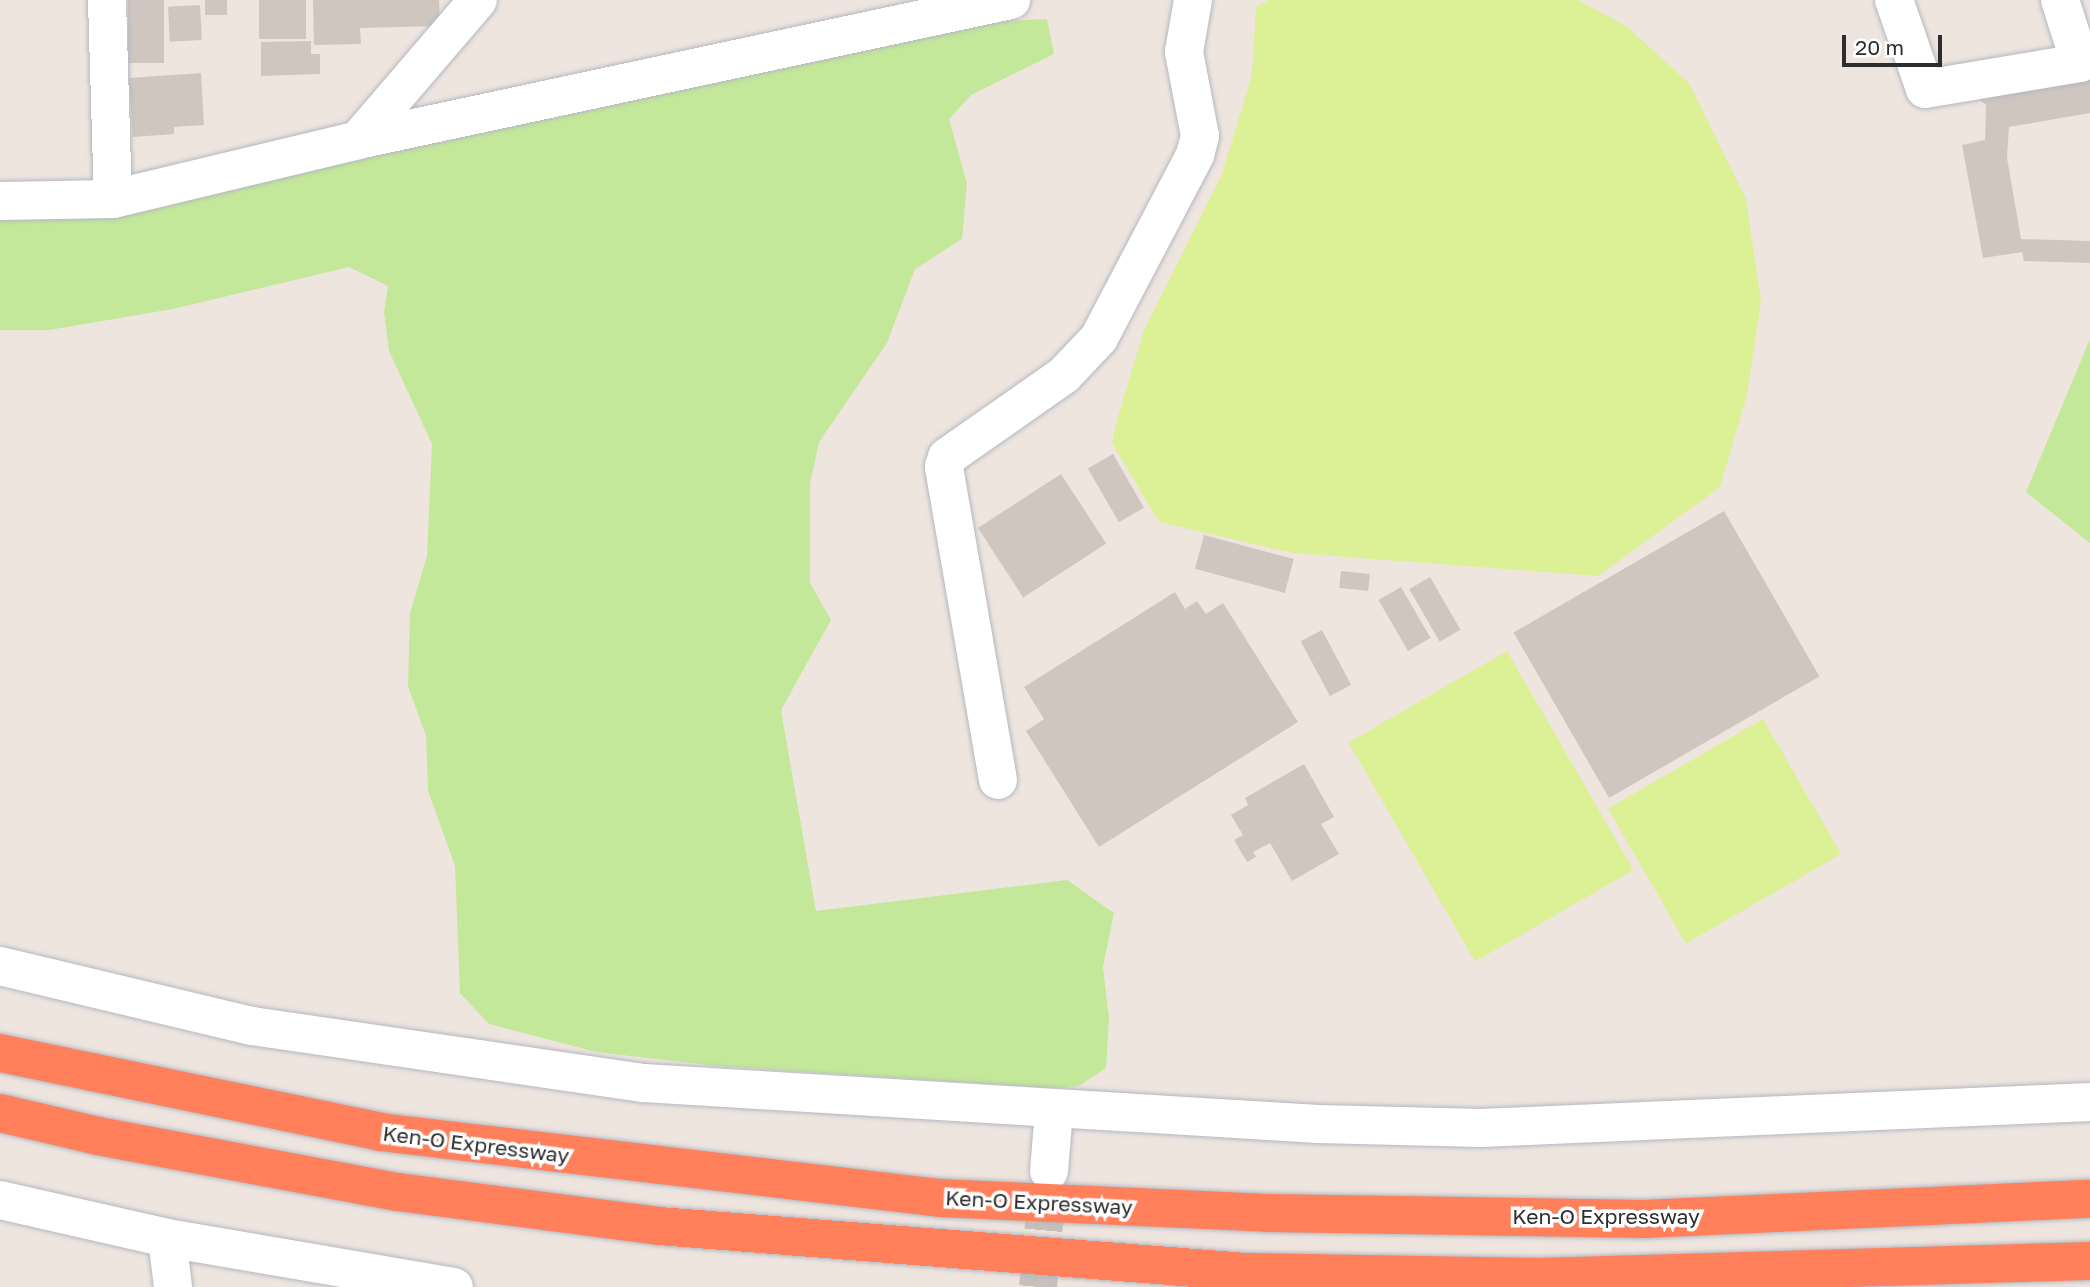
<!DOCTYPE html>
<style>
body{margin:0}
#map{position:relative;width:2090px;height:1287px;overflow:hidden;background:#efe5df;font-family:"Golos Text",sans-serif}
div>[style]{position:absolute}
.green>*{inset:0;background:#c4e899}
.pitch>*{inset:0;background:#dcf095;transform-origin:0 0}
.building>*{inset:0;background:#cfc6c0;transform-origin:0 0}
.minor-tunnel>*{height:38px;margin-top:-19px;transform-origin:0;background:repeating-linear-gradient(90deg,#c8c0bb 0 38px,transparent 0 57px)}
.roads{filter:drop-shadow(0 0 2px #b3b8c1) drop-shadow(0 0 2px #b3b8c1)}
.minor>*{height:38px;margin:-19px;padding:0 19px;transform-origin:19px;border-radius:19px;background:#fff}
.highway>*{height:38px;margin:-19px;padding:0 19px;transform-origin:19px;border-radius:19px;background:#ff805a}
span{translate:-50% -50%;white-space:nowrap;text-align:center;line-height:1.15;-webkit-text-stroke:7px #fff;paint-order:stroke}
.street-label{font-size:21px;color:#2d2d2d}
.scale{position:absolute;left:1842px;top:35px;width:100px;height:32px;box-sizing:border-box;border:4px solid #2d2d2d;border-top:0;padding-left:9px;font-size:21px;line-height:24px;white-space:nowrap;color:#2d2d2d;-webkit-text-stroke:5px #fff;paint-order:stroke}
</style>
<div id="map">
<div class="green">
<i style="clip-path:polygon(1047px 19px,1054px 54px,971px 95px,949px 119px,967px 184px,962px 239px,915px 269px,887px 343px,819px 442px,810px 484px,810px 583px,831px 620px,781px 710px,816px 911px,1067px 880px,1114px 913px,1103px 967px,1109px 1019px,1106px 1068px,1079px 1086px,1050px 1088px,717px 1066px,596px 1052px,489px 1024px,460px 993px,455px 866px,428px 791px,426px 736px,408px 686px,410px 613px,427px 556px,432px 444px,389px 351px,384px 312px,388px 286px,349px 267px,173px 309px,49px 330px,0 330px,0 212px,125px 215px,170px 206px,217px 184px,984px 22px)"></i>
<i style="clip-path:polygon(2090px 339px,2090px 543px,2026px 492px)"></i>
</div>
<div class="pitch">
<i style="clip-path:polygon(1269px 0,1578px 0,1626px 26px,1689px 83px,1746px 199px,1761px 301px,1747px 395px,1720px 487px,1598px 576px,1293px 553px,1159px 522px,1112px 443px,1117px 420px,1144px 330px,1222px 174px,1252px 75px,1256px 7px)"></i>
<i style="left:1507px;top:651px;width:253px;height:183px;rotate:60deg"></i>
<i style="left:1763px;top:719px;width:156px;height:179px;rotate:60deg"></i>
</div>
<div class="building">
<i style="left:128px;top:0;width:36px;height:63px"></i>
<i style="left:205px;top:0;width:22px;height:15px"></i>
<i style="left:259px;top:0;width:47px;height:39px"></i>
<i style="clip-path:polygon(313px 0,439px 0,440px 26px,360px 28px,361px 44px,314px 45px)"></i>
<i style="left:200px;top:5px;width:35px;height:32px;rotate:87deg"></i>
<i style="clip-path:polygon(311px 41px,311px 54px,320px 54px,320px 74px,261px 76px,261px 42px)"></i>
<i style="clip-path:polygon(2090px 69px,2090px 113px,2009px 127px,2007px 158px,2021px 239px,2090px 241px,2090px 263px,2024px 261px,2022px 252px,1983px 258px,1962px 145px,1985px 140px,1986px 105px,1971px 92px)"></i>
<i style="clip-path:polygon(201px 73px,204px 125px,174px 127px,174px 134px,133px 137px,129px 78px)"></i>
<i style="left:1113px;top:454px;width:62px;height:29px;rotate:60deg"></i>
<i style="left:1061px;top:474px;width:83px;height:99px;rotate:57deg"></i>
<i style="left:1724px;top:511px;width:191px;height:243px;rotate:60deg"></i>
<i style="left:1204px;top:535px;width:93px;height:35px;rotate:15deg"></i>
<i style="left:1341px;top:571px;width:29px;height:17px;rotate:6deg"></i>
<i style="left:1430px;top:577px;width:61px;height:24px;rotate:60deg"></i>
<i style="left:1401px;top:587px;width:59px;height:26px;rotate:60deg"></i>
<i style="clip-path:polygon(1175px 592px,1185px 609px,1197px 601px,1206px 614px,1223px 603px,1298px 722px,1099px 847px,1026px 731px,1044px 719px,1024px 687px)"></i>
<i style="left:1322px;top:630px;width:62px;height:24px;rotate:62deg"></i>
<i style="clip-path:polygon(1304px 764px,1334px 817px,1321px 824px,1339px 854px,1292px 881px,1270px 843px,1253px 852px,1256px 857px,1247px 862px,1234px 840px,1243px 835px,1231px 815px,1248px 805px,1245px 798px)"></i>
</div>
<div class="minor-tunnel">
<i style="left:1038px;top:1287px;width:117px;rotate:-84.6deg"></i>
</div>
<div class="roads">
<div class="minor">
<i style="left:107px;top:0;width:199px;rotate:88.3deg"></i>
<i style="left:1894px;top:0;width:94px;rotate:70.8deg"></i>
<i style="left:1925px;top:89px;width:157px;rotate:-9.5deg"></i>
<i style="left:2080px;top:63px;width:66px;rotate:-107.6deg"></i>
<i style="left:358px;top:140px;width:184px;rotate:-49.4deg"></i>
<i style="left:0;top:201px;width:113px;rotate:-1deg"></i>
<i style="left:113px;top:199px;width:252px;rotate:-13.5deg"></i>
<i style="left:358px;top:140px;width:668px;rotate:-12.1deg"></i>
<i style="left:998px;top:780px;width:318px;rotate:-99.8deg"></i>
<i style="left:944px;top:467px;width:10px;rotate:-73deg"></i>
<i style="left:947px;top:457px;width:143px;rotate:-35deg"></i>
<i style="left:1064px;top:375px;width:51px;rotate:-46.6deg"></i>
<i style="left:1099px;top:338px;width:207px;rotate:-62.3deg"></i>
<i style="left:1195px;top:155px;width:20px;rotate:-75deg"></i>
<i style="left:1200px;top:136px;width:86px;rotate:-100.8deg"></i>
<i style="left:1184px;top:52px;width:53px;rotate:-80.2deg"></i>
<i style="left:0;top:966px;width:259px;rotate:13.4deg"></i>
<i style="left:252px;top:1026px;width:396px;rotate:8.3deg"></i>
<i style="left:644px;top:1083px;width:675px;rotate:3.48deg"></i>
<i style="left:1318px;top:1124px;width:163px;rotate:1.4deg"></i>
<i style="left:1481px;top:1128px;width:610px;rotate:-2.44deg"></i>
<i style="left:1049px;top:1171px;width:61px;rotate:-85.3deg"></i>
<i style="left:0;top:1200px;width:171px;rotate:12.8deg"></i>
<i style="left:167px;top:1238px;width:291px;rotate:9.7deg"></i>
<i style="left:167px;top:1238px;width:49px;rotate:83deg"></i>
</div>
<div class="highway">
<i style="left:0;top:1053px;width:388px;rotate:11.7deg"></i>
<i style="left:380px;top:1132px;width:564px;rotate:6.72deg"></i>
<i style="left:940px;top:1198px;width:328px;rotate:2.6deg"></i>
<i style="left:1268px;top:1213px;width:376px;rotate:0.9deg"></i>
<i style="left:1644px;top:1219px;width:446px;rotate:-2.6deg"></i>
<i style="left:0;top:1113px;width:101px;rotate:13.2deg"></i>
<i style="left:98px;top:1136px;width:305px;rotate:10.6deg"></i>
<i style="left:398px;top:1192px;width:263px;rotate:7.4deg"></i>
<i style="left:659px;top:1226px;width:589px;rotate:4.48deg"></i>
<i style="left:1246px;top:1272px;width:292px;rotate:1deg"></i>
<i style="left:1538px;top:1277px;width:552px;rotate:-1.66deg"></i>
</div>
</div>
<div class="street-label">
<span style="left:476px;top:1144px;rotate:7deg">Ken-O Expressway</span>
<span style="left:1039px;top:1202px;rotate:3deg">Ken-O Expressway</span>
<span style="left:1606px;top:1216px">Ken-O Expressway</span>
</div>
<div class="scale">20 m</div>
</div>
